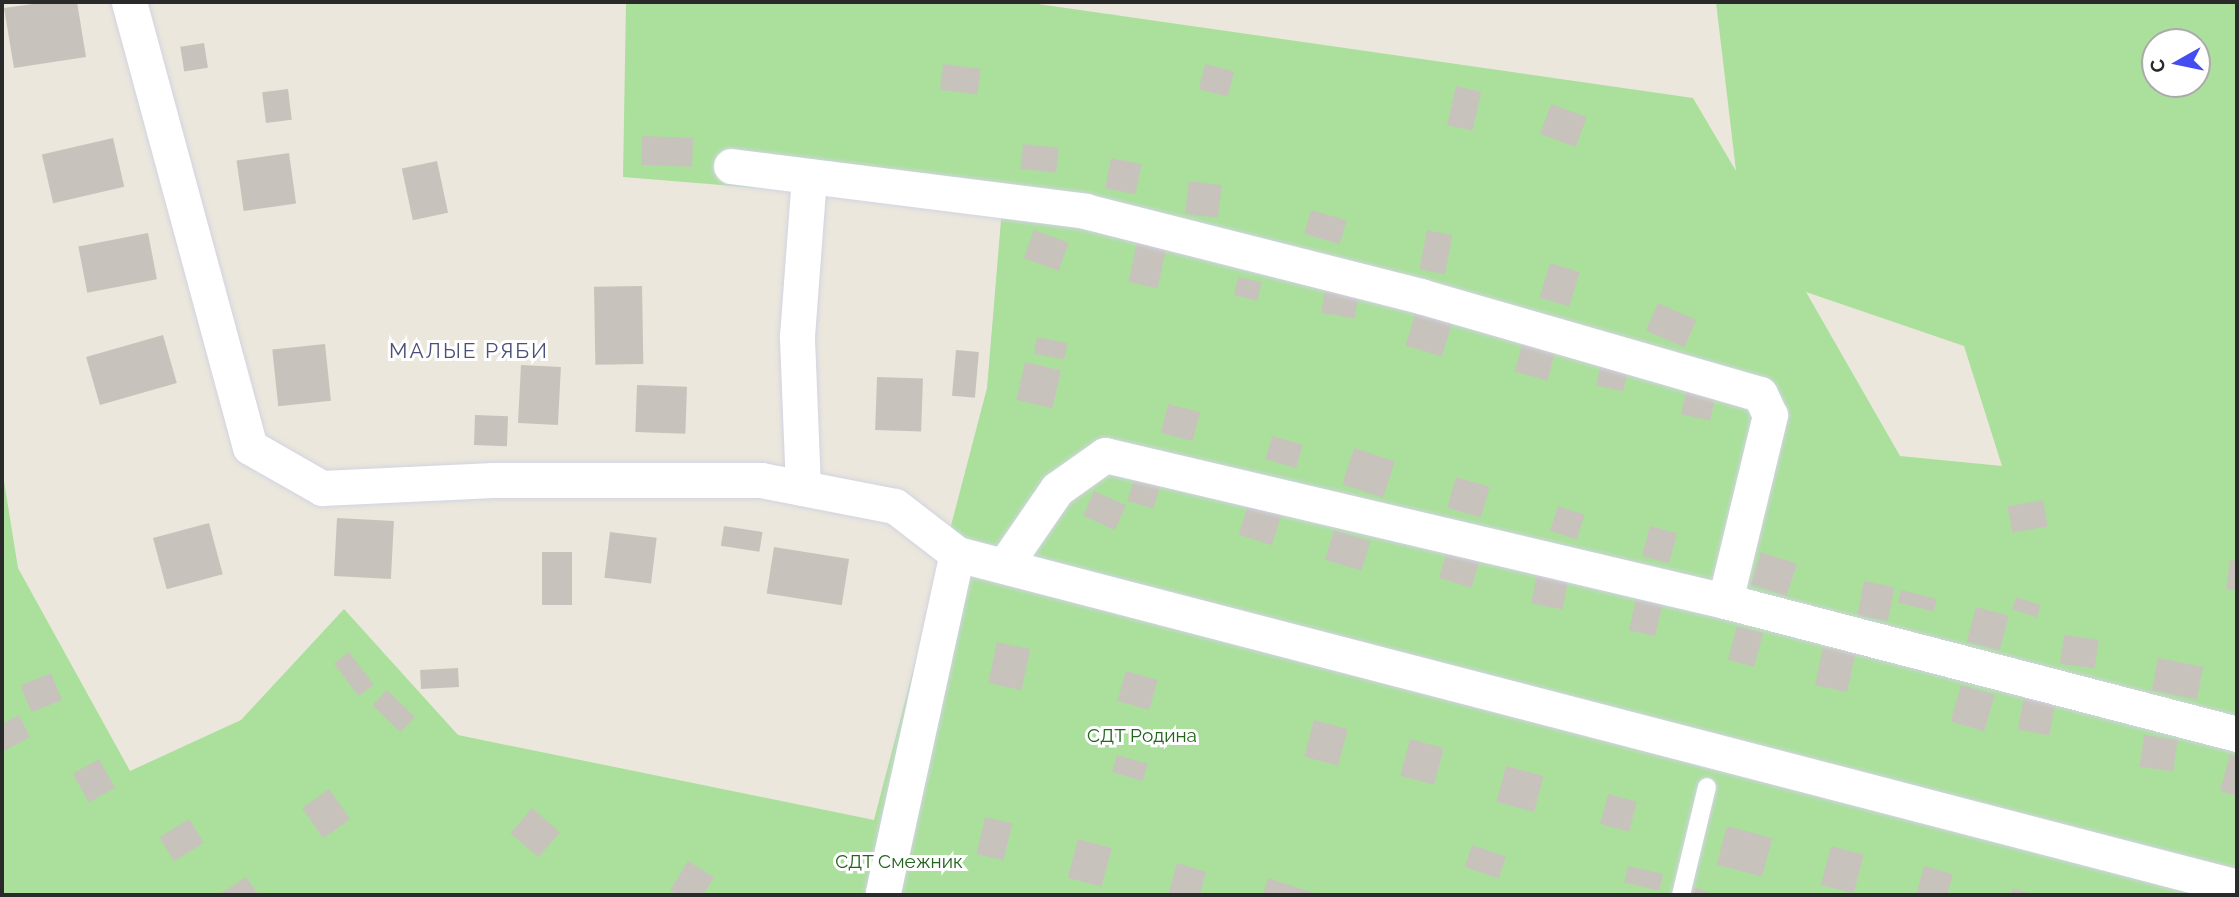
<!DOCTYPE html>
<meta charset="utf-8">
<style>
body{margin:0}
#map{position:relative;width:2239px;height:897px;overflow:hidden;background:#ebe7dc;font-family:Raleway,sans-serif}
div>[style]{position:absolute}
.green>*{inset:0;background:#aae09b}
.building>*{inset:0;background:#c7c3bc;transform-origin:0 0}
.roads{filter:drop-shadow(0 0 2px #d2d3e2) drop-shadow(0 0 2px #d2d3e2)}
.lane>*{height:18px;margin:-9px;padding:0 9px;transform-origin:9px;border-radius:9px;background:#fff}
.street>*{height:35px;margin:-17.5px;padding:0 17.5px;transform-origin:17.5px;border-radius:17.5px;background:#fff}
span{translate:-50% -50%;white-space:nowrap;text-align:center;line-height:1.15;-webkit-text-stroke:6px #fff;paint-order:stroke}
.park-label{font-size:19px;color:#23641d}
.neighbourhood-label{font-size:21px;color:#4c4f78;letter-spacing:2px}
.frame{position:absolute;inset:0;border:4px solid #2a2a2a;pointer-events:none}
.north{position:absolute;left:2141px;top:28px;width:70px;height:70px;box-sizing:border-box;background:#fff;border:2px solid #aaa;border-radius:50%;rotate:261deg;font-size:19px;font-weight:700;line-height:28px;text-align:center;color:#2a2a2a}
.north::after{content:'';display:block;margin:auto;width:24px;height:32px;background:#434df1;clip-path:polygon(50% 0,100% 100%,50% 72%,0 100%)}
</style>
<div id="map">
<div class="green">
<i style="clip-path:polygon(evenodd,626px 2px,1024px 2px,1693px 98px,1736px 171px,1716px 2px,2237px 2px,2237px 895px,2px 895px,2px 469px,18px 568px,130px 771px,241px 720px,344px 609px,458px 735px,874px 820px,987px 388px,1002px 208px,623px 177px,626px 2px,2155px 42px,2197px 42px,2197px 84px,2155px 84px,2155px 42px,626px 2px,1806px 292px,1964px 346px,2002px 466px,1900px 456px,1806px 292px)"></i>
</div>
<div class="building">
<i style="clip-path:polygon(47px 2px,77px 2px,86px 57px,14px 68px,4px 8px)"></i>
<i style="left:204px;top:43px;width:25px;height:24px;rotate:81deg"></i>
<i style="left:943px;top:64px;width:38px;height:26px;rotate:7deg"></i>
<i style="left:1205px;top:64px;width:30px;height:26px;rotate:14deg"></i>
<i style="left:1456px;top:86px;width:26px;height:40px;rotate:13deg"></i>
<i style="left:288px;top:89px;width:31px;height:26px;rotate:83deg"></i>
<i style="left:1551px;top:104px;width:38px;height:32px;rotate:20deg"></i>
<i style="left:642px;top:136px;width:51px;height:29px;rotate:2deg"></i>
<i style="left:113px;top:138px;width:50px;height:73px;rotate:77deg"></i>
<i style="left:1023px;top:144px;width:36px;height:25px;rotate:6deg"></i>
<i style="left:289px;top:153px;width:51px;height:53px;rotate:82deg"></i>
<i style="left:1111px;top:158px;width:31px;height:31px;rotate:11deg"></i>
<i style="left:437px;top:161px;width:53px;height:36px;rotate:78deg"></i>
<i style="left:1189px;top:181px;width:33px;height:33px;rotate:7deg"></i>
<i style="left:1311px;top:210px;width:37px;height:25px;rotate:16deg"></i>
<i style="left:1034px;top:230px;width:37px;height:30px;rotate:20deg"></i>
<i style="left:1427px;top:230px;width:26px;height:40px;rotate:11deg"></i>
<i style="left:148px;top:233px;width:47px;height:71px;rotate:79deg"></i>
<i style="left:1137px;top:241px;width:30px;height:42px;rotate:12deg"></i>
<i style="left:1550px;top:263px;width:31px;height:36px;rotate:17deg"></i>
<i style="left:1238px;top:277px;width:24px;height:19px;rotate:12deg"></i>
<i style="left:642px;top:286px;width:78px;height:48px;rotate:89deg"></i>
<i style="left:1325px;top:290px;width:34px;height:23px;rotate:10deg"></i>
<i style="left:1658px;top:303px;width:42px;height:30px;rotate:24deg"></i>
<i style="left:1416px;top:311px;width:38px;height:36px;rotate:17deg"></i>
<i style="left:163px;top:335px;width:50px;height:80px;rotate:74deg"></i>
<i style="left:1037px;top:337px;width:31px;height:17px;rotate:11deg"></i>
<i style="left:1524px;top:337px;width:34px;height:36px;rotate:15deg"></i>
<i style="left:325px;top:344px;width:57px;height:53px;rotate:84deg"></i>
<i style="left:956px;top:350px;width:23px;height:46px;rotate:5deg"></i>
<i style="left:1602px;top:359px;width:28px;height:27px;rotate:13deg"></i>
<i style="left:1025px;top:362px;width:37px;height:39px;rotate:13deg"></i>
<i style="left:521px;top:365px;width:40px;height:58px;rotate:3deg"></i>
<i style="left:877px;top:377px;width:46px;height:53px;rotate:2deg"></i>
<i style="left:637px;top:385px;width:50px;height:47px;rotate:2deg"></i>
<i style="left:1687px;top:386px;width:30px;height:29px;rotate:12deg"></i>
<i style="left:1168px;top:404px;width:33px;height:30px;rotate:14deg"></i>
<i style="left:475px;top:415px;width:33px;height:30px;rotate:2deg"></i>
<i style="left:1272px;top:436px;width:32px;height:24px;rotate:16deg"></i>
<i style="left:1354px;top:448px;width:43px;height:38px;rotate:18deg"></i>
<i style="left:1135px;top:476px;width:27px;height:26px;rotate:17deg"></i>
<i style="left:1456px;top:477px;width:35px;height:32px;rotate:16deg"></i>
<i style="left:1094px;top:491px;width:35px;height:27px;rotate:24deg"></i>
<i style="left:2043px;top:500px;width:27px;height:36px;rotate:80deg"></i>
<i style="left:1248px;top:505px;width:35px;height:31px;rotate:18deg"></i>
<i style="left:1558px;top:506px;width:28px;height:26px;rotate:18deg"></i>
<i style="left:337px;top:518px;width:57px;height:58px;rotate:3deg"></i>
<i style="left:209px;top:523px;width:53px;height:58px;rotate:75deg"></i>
<i style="left:724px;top:526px;width:39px;height:20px;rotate:9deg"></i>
<i style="left:1650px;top:526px;width:28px;height:31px;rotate:15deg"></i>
<i style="left:1334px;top:530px;width:38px;height:31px;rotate:17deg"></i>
<i style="left:610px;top:532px;width:47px;height:46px;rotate:7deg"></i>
<i style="left:774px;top:547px;width:76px;height:47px;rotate:9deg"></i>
<i style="left:1447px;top:551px;width:34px;height:28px;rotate:17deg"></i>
<i style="left:542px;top:552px;width:30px;height:53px"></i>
<i style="left:1761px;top:552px;width:38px;height:34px;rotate:18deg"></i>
<i style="clip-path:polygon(2230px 560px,2237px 561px,2237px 591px,2226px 589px)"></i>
<i style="left:1537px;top:573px;width:32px;height:31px;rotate:11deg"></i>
<i style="left:1864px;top:581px;width:31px;height:35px;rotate:11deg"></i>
<i style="left:1901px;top:590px;width:37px;height:13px;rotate:14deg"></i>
<i style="left:2016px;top:597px;width:26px;height:13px;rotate:18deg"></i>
<i style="left:1636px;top:599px;width:27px;height:32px;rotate:13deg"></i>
<i style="left:1976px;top:607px;width:34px;height:36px;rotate:15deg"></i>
<i style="left:1737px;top:626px;width:27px;height:35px;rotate:15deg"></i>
<i style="left:2064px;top:635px;width:35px;height:29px;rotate:8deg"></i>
<i style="left:997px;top:642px;width:34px;height:42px;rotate:12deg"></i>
<i style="left:1823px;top:647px;width:33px;height:39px;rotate:12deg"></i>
<i style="left:349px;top:652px;width:41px;height:19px;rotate:53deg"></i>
<i style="left:2158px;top:658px;width:46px;height:33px;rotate:11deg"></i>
<i style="left:458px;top:668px;width:19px;height:38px;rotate:87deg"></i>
<i style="left:1126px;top:671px;width:33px;height:31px;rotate:16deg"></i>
<i style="left:51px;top:673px;width:29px;height:33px;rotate:68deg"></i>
<i style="left:1961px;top:685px;width:35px;height:38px;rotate:16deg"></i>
<i style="left:387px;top:690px;width:39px;height:21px;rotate:44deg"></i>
<i style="left:2024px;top:697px;width:32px;height:33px;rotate:11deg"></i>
<i style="clip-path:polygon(19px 715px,30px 737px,2px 752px,2px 724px)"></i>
<i style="left:1314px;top:720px;width:35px;height:38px;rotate:15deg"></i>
<i style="left:2144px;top:735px;width:34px;height:32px;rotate:8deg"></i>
<i style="left:1410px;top:739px;width:35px;height:38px;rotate:15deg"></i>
<i style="clip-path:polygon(2230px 754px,2237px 756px,2237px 796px,2220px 791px)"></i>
<i style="left:1117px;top:755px;width:32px;height:18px;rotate:16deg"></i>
<i style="left:99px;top:759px;width:33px;height:30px;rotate:61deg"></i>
<i style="left:1506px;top:766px;width:39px;height:37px;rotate:15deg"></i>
<i style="left:329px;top:789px;width:37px;height:33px;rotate:55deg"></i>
<i style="left:1608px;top:794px;width:30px;height:31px;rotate:15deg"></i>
<i style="left:532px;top:808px;width:37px;height:33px;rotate:41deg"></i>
<i style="left:985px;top:817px;width:28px;height:38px;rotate:13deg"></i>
<i style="left:189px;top:819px;width:28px;height:35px;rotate:58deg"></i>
<i style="left:1727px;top:826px;width:47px;height:40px;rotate:15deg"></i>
<i style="left:1078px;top:839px;width:35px;height:40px;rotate:15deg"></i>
<i style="left:1472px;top:845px;width:36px;height:23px;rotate:19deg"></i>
<i style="left:1831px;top:846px;width:34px;height:40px;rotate:15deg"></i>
<i style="clip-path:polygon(688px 861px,714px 877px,703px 895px,678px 895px,670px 890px)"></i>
<i style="clip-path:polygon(1177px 863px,1206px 872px,1200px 895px,1168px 895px)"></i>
<i style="left:1628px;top:866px;width:36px;height:17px;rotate:13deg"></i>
<i style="clip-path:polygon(1924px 866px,1953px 874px,1947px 895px,1916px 895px)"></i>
<i style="clip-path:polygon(246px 877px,259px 895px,218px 895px)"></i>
<i style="clip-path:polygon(1268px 878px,1320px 895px,1263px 895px)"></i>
<i style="clip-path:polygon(1690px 886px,1708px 892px,1707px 895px,1687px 895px)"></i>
<i style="clip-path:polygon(2013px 888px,2035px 895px,2011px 895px)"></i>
</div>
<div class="roads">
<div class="lane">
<i style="left:1681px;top:895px;width:111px;rotate:-76.5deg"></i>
</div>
<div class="street">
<i style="left:129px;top:2px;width:461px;rotate:74.8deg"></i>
<i style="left:250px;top:447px;width:83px;rotate:29.7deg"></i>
<i style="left:322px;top:488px;width:171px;rotate:-2.7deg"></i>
<i style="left:493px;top:480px;width:268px"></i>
<i style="left:761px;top:480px;width:136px;rotate:11deg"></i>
<i style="left:895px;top:506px;width:78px;rotate:37.7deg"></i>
<i style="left:957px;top:554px;width:1323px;rotate:14.58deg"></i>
<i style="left:731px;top:166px;width:357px;rotate:7.2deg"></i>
<i style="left:1085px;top:211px;width:346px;rotate:14.2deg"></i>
<i style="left:1420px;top:296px;width:354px;rotate:16.1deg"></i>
<i style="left:1760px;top:394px;width:23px;rotate:65deg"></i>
<i style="left:1770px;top:415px;width:191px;rotate:103.6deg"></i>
<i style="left:1725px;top:601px;width:637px;rotate:-166.75deg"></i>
<i style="left:1105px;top:455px;width:59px;rotate:144.7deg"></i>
<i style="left:1057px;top:489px;width:93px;rotate:124.5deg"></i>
<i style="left:803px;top:488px;width:152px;rotate:-92.3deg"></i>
<i style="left:797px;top:336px;width:160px;rotate:-85.7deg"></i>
<i style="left:1725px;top:601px;width:529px;rotate:14.56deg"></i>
<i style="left:883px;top:892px;width:346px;rotate:-77.7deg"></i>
</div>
</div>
<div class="park-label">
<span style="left:1142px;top:736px">СДТ Родина</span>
<span style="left:899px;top:862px">СДТ Смежник</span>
</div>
<div class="neighbourhood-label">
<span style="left:469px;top:351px">МАЛЫЕ РЯБИ</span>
</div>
<div class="frame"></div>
<div class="north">С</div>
</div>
